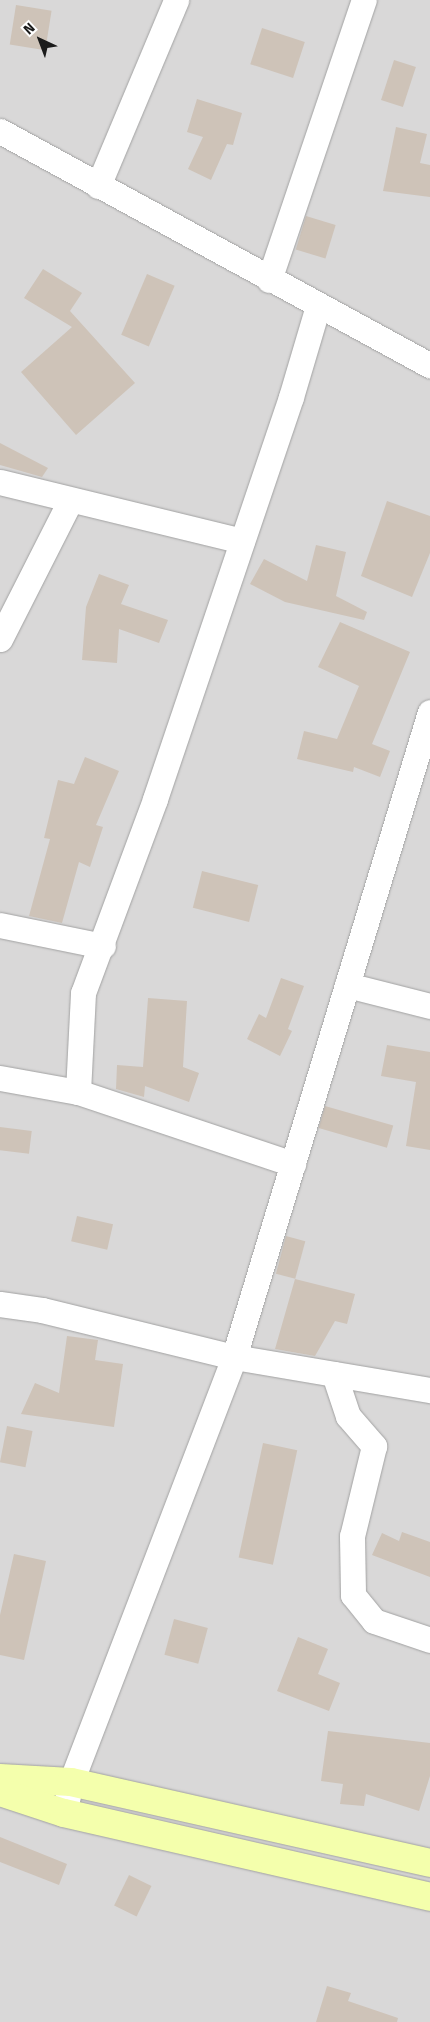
<!DOCTYPE html>
<style>
body{margin:0}
#map{position:relative;width:430px;height:2022px;overflow:hidden;background:#eeeadf;font-family:"Fira Sans",sans-serif}
div>[style]{position:absolute}
.residential>*{inset:0;background:#d9d8d8;transform-origin:0 0}
.building>*{inset:0;background:#cec3b8;transform-origin:0 0}
.roads{filter:drop-shadow(0 0 1px #a2a2a2) drop-shadow(0 0 1px #a2a2a2)}
.street>*{height:25px;margin:-12.5px;padding:0 12.5px;transform-origin:12.5px;border-radius:12.5px;background:#fff}
.secondary>*{height:28px;margin:-14px;padding:0 14px;transform-origin:14px;border-radius:14px;background:#f4ffac}
span{translate:-50% -50%;white-space:nowrap;text-align:center;line-height:1.15;-webkit-text-stroke:4px #fff;paint-order:stroke}
.north{position:absolute;left:15px;top:15px;width:50px;height:50px;-webkit-text-stroke:4px #fff;paint-order:stroke;rotate:317deg;font-size:14px;font-weight:700;line-height:20px;text-align:center;color:#1b1b1b}
.north::after{content:'';display:block;margin:auto;width:18px;height:22px;background:#1b1b1b;clip-path:polygon(50% 0,100% 100%,50% 72%,0 100%)}
</style>
<div id="map">
<div class="residential">
<i style="left:0;top:0;width:430px;height:2022px"></i>
</div>
<div class="building">
<i style="left:16px;top:5px;width:36px;height:40px;rotate:9deg"></i>
<i style="left:262px;top:28px;width:45px;height:38px;rotate:18deg"></i>
<i style="left:394px;top:60px;width:23px;height:42px;rotate:18deg"></i>
<i style="clip-path:polygon(197px 99px,242px 113px,233px 145px,227px 144px,211px 180px,188px 169px,203px 137px,187px 132px)"></i>
<i style="clip-path:polygon(396px 127px,427px 134px,420px 163px,430px 165px,430px 197px,383px 191px)"></i>
<i style="left:306px;top:216px;width:31px;height:35px;rotate:17deg"></i>
<i style="clip-path:polygon(43px 269px,82px 293px,70px 311px,135px 383px,76px 435px,21px 372px,72px 327px,24px 298px)"></i>
<i style="left:147px;top:274px;width:30px;height:66px;rotate:23deg"></i>
<i style="clip-path:polygon(0 443px,48px 468px,42px 477px,0 465px)"></i>
<i style="clip-path:polygon(387px 501px,430px 516px,430px 553px,412px 597px,361px 576px)"></i>
<i style="clip-path:polygon(316px 545px,346px 552px,336px 596px,367px 612px,364px 620px,285px 602px,250px 584px,264px 559px,307px 581px)"></i>
<i style="clip-path:polygon(99px 574px,129px 585px,121px 604px,168px 620px,159px 643px,119px 629px,117px 663px,82px 660px,86px 607px)"></i>
<i style="clip-path:polygon(340px 622px,410px 652px,372px 744px,390px 751px,380px 777px,354px 767px,353px 772px,297px 759px,304px 731px,337px 739px,359px 686px,318px 667px)"></i>
<i style="clip-path:polygon(85px 757px,119px 771px,96px 825px,103px 827px,90px 867px,79px 862px,62px 923px,29px 916px,50px 839px,44px 838px,58px 780px,74px 784px)"></i>
<i style="left:202px;top:871px;width:58px;height:38px;rotate:14deg"></i>
<i style="clip-path:polygon(281px 978px,304px 986px,288px 1029px,292px 1031px,280px 1056px,247px 1039px,259px 1014px,266px 1018px)"></i>
<i style="clip-path:polygon(148px 998px,187px 1001px,183px 1067px,199px 1073px,189px 1102px,145px 1086px,144px 1097px,116px 1089px,117px 1065px,143px 1067px)"></i>
<i style="clip-path:polygon(387px 1045px,430px 1052px,430px 1150px,406px 1146px,416px 1082px,381px 1076px)"></i>
<i style="left:325px;top:1106px;width:71px;height:23px;rotate:16deg"></i>
<i style="left:0;top:1127px;width:32px;height:23px;rotate:7deg"></i>
<i style="left:77px;top:1216px;width:37px;height:26px;rotate:13deg"></i>
<i style="left:286px;top:1236px;width:20px;height:39px;rotate:15deg"></i>
<i style="clip-path:polygon(295px 1279px,355px 1294px,347px 1324px,335px 1321px,315px 1356px,275px 1349px)"></i>
<i style="clip-path:polygon(67px 1336px,98px 1340px,95px 1360px,123px 1364px,114px 1427px,21px 1414px,35px 1383px,59px 1393px)"></i>
<i style="left:7px;top:1426px;width:26px;height:37px;rotate:11deg"></i>
<i style="left:263px;top:1443px;width:35px;height:117px;rotate:12deg"></i>
<i style="clip-path:polygon(402px 1532px,430px 1542px,430px 1577px,372px 1555px,382px 1533px,399px 1541px)"></i>
<i style="clip-path:polygon(14px 1554px,46px 1561px,24px 1660px,0 1655px,0 1615px)"></i>
<i style="left:174px;top:1619px;width:35px;height:37px;rotate:15deg"></i>
<i style="clip-path:polygon(298px 1637px,328px 1649px,318px 1674px,340px 1683px,329px 1711px,277px 1691px)"></i>
<i style="clip-path:polygon(328px 1731px,430px 1743px,430px 1776px,419px 1811px,366px 1794px,364px 1806px,340px 1804px,343px 1784px,321px 1781px)"></i>
<i style="clip-path:polygon(0 1837px,67px 1864px,59px 1885px,0 1862px)"></i>
<i style="left:129px;top:1875px;width:25px;height:34px;rotate:26deg"></i>
<i style="clip-path:polygon(327px 1986px,351px 1993px,348px 2001px,398px 2018px,397px 2022px,316px 2022px)"></i>
</div>
<div class="roads">
<div class="street">
<i style="left:0;top:131px;width:490px;rotate:28.6deg"></i>
<i style="left:98px;top:186px;width:202px;rotate:-67.2deg"></i>
<i style="left:269px;top:280px;width:296px;rotate:-71.3deg"></i>
<i style="left:0;top:482px;width:249px;rotate:13.7deg"></i>
<i style="left:0;top:639px;width:155px;rotate:-63.1deg"></i>
<i style="left:0;top:925px;width:105px;rotate:11.5deg"></i>
<i style="left:347px;top:985px;width:86px;rotate:14.2deg"></i>
<i style="left:0;top:1078px;width:79px;rotate:10.2deg"></i>
<i style="left:78px;top:1092px;width:227px;rotate:18.5deg"></i>
<i style="left:78px;top:1092px;width:99px;rotate:-87.1deg"></i>
<i style="left:83px;top:993px;width:207px;rotate:-69.6deg"></i>
<i style="left:155px;top:799px;width:424px;rotate:-71.3deg"></i>
<i style="left:291px;top:397px;width:95px;rotate:-73.5deg"></i>
<i style="left:0;top:1304px;width:42px;rotate:8.1deg"></i>
<i style="left:42px;top:1310px;width:198px;rotate:13.8deg"></i>
<i style="left:234px;top:1357px;width:199px;rotate:9.6deg"></i>
<i style="left:334px;top:1374px;width:44px;rotate:71.6deg"></i>
<i style="left:348px;top:1416px;width:40px;rotate:49deg"></i>
<i style="left:374px;top:1446px;width:93px;rotate:103.7deg"></i>
<i style="left:352px;top:1536px;width:59px;rotate:89deg"></i>
<i style="left:353px;top:1595px;width:33px;rotate:51deg"></i>
<i style="left:374px;top:1621px;width:59px;rotate:18.7deg"></i>
<i style="left:64px;top:1813px;width:32px;rotate:-77deg"></i>
<i style="left:71px;top:1782px;width:455px;rotate:-69deg"></i>
<i style="left:234px;top:1357px;width:674px;rotate:-73.1deg"></i>
</div>
<div class="secondary">
<i style="left:0;top:1778px;width:71px;rotate:3.2deg"></i>
<i style="left:71px;top:1782px;width:368px;rotate:12.7deg"></i>
<i style="left:0;top:1792px;width:67px;rotate:18.2deg"></i>
<i style="left:64px;top:1813px;width:376px;rotate:12.9deg"></i>
</div>
</div>
<div class="north">N</div>
</div>
